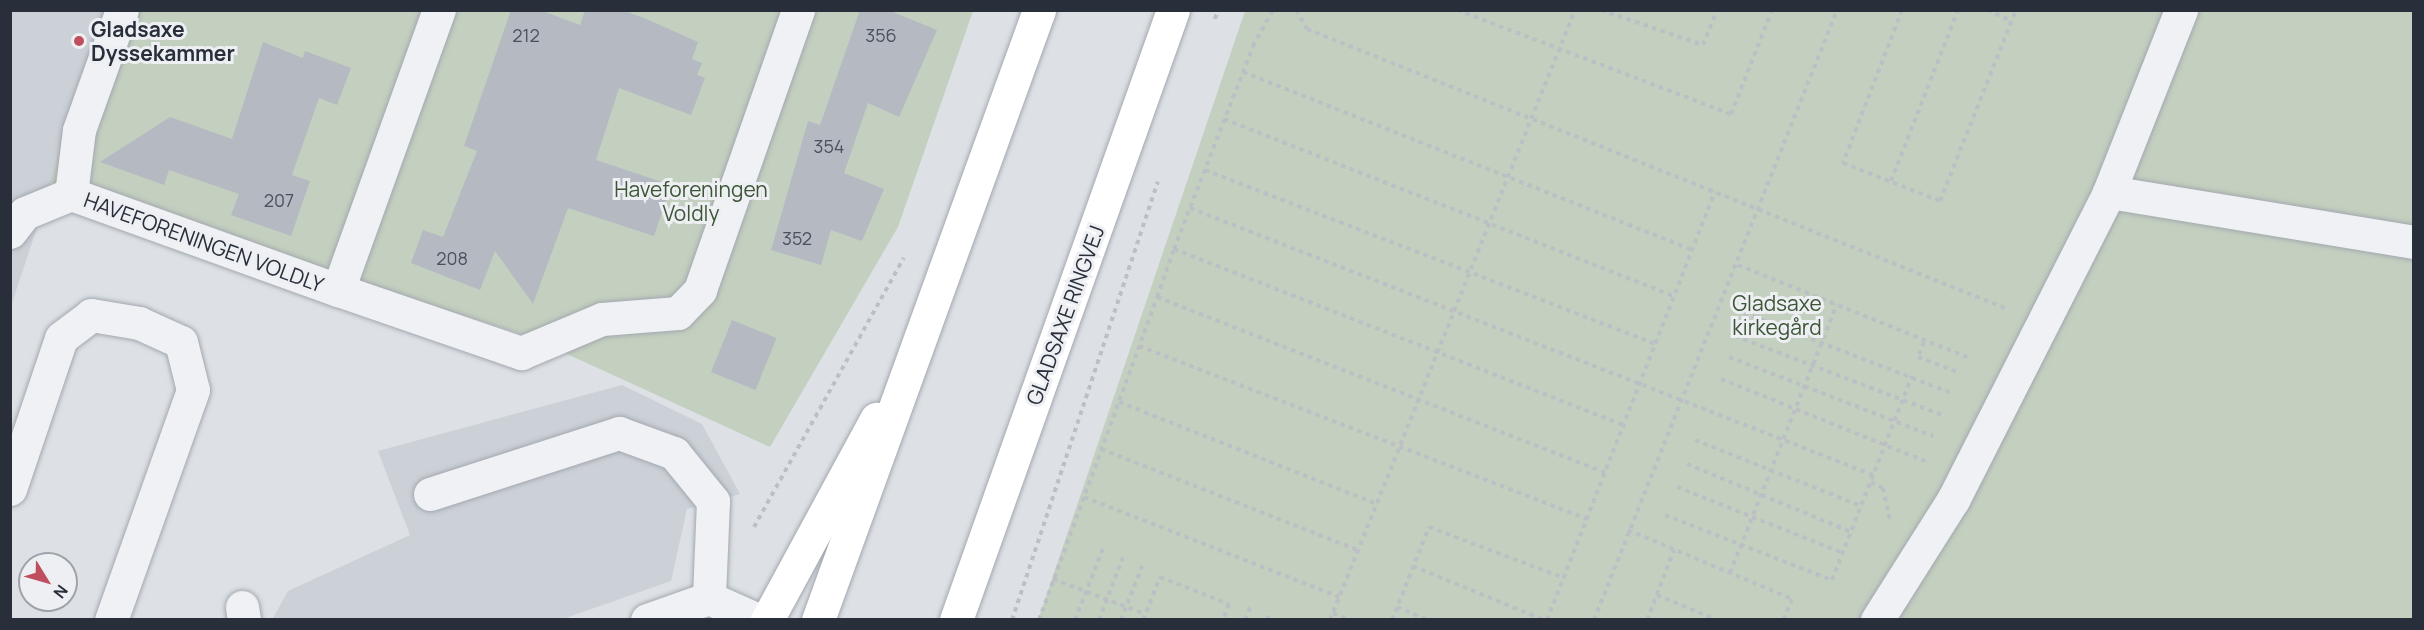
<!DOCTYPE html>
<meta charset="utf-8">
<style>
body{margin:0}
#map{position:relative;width:2424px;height:630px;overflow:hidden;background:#dde1e6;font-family:Manrope,sans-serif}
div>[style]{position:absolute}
.built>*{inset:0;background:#ccd0d7}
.green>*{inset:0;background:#c3cfbf}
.building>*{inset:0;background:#b5bac2;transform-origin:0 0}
.path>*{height:4px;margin-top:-2px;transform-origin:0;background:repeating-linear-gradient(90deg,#bcbfc4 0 4.5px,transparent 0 9px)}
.roads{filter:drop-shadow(0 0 2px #a3a8af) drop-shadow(0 0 2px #a3a8af)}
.minor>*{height:33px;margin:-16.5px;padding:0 16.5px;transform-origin:16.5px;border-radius:16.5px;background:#f0f1f4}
.major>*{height:33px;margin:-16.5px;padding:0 16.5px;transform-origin:16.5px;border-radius:16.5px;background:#fff}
.dots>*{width:16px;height:16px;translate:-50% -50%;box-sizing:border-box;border:3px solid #edeff3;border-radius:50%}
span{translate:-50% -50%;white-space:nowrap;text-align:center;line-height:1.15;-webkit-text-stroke:6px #edeff3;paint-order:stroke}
.number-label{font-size:18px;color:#4b525d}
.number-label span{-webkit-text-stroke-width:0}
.poi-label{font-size:21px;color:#282f3b;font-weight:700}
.left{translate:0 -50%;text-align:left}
.park-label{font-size:21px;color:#3d5537}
.street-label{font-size:21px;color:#282f3b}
.frame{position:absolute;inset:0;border:12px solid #282f3b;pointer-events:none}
.north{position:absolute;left:18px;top:552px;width:60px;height:60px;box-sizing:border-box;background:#edeff3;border:2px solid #9ea2a9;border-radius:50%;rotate:127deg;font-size:16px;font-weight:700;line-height:24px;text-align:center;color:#282f3b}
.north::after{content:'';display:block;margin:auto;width:21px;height:27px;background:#bf4e5f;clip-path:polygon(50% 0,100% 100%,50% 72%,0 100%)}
</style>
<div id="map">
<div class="built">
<i style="clip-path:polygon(11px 11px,109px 11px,11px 306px)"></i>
<i style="clip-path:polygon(622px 385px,702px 424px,740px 494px,687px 509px,671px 581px,563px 619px,272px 620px,288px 591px,410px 535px,378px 451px)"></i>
</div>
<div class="green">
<i style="clip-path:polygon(109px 11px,973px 11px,898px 227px,770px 447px,530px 337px,50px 182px)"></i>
<i style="clip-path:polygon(1245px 11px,2413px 11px,2413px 619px,1038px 620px)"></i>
</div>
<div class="building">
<i style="clip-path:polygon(511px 10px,540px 10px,580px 25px,585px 10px,622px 10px,644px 18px,698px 42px,692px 59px,702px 63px,697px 75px,705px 78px,691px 115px,619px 88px,596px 160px,671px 185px,654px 236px,568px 208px,533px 304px,495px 251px,480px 290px,411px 263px,423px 230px,443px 237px,477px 151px,464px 146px)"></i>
<i style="clip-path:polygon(860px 10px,888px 10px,937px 30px,899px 117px,868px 103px,844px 173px,884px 189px,862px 241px,831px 230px,821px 265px,771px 250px,808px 121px,820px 125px)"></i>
<i style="clip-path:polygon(263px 42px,303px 58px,305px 51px,351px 68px,337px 105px,319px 98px,292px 175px,310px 181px,291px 236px,231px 215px,239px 194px,169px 170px,164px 185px,100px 162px,170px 117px,232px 139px)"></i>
<i style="left:732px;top:320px;width:48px;height:56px;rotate:22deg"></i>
</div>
<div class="path">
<i style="left:1296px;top:10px;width:22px;rotate:60deg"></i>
<i style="left:1307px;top:29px;width:752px;rotate:21.79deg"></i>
<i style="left:1457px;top:10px;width:293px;rotate:20.8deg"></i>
<i style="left:1731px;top:114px;width:112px;rotate:-68.5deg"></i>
<i style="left:1601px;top:10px;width:108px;rotate:18.9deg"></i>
<i style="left:1703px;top:45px;width:38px;rotate:-68deg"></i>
<i style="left:1902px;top:10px;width:164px;rotate:111.1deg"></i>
<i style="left:1843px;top:163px;width:104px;rotate:21.4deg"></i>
<i style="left:1940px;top:201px;width:206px;rotate:-68.3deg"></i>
<i style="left:1987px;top:10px;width:27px;rotate:24deg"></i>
<i style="left:1215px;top:19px;width:9px;rotate:-72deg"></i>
<i style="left:1243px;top:72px;width:483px;rotate:21.6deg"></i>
<i style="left:1224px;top:119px;width:484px;rotate:21.5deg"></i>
<i style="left:1205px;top:170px;width:482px;rotate:21.1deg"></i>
<i style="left:1891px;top:181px;width:184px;rotate:-68.6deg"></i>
<i style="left:1190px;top:208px;width:733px;rotate:21.35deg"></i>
<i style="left:1174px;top:249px;width:218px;rotate:-68.7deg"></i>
<i style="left:1253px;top:46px;width:41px;rotate:-60.9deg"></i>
<i style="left:1738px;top:265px;width:247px;rotate:21.9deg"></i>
<i style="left:1157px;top:297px;width:51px;rotate:-70.5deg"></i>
<i style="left:1174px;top:249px;width:482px;rotate:21.4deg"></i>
<i style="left:1744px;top:313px;width:222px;rotate:21.1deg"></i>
<i style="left:1735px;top:336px;width:222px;rotate:20.9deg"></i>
<i style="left:1924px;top:342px;width:16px;rotate:112deg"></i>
<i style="left:1918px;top:357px;width:42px;rotate:21deg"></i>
<i style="left:1139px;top:346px;width:480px;rotate:21.1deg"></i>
<i style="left:1729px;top:357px;width:219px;rotate:21.2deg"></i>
<i style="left:1721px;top:379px;width:220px;rotate:21.9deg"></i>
<i style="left:1119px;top:402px;width:277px;rotate:21.6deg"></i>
<i style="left:1695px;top:440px;width:179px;rotate:21.7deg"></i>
<i style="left:1101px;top:449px;width:276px;rotate:21.5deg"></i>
<i style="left:1687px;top:464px;width:178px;rotate:22.5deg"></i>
<i style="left:1871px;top:482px;width:13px;rotate:27deg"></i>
<i style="left:1883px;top:488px;width:34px;rotate:78deg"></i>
<i style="left:1677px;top:487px;width:179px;rotate:21.7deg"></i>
<i style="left:1084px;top:497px;width:274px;rotate:21.4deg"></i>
<i style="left:1665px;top:515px;width:179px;rotate:21.3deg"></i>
<i style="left:1832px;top:580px;width:219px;rotate:-68.6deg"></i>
<i style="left:754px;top:527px;width:308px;rotate:-60.9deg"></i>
<i style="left:1628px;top:530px;width:178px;rotate:22.8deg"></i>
<i style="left:1792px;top:599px;width:23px;rotate:113deg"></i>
<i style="left:1413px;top:566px;width:142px;rotate:22.4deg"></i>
<i style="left:1730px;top:573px;width:289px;rotate:-68.3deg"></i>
<i style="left:1053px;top:579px;width:98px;rotate:20.8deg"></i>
<i style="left:1657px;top:595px;width:65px;rotate:22.6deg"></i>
<i style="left:1397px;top:607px;width:34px;rotate:23deg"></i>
<i style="left:1333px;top:613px;width:17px;rotate:25deg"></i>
<i style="left:1012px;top:620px;width:462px;rotate:-71.6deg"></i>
<i style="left:1039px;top:620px;width:344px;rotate:-69.9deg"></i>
<i style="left:1157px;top:297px;width:481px;rotate:21.4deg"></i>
<i style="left:1075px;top:620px;width:77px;rotate:-68.7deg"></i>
<i style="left:1099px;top:620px;width:67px;rotate:-69.1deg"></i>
<i style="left:1121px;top:620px;width:58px;rotate:-68.7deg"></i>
<i style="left:1143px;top:620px;width:46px;rotate:-68.4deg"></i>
<i style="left:1160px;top:577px;width:74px;rotate:21.4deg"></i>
<i style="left:1229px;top:604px;width:17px;rotate:111deg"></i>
<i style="left:1245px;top:620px;width:16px;rotate:-68deg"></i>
<i style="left:1267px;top:620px;width:9px;rotate:-72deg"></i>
<i style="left:1330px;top:620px;width:657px;rotate:-68.12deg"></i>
<i style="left:1392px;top:620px;width:100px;rotate:-68.3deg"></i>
<i style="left:1429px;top:527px;width:144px;rotate:20.7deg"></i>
<i style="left:1547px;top:620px;width:460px;rotate:-68.6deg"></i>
<i style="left:1594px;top:620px;width:657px;rotate:-68.28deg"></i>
<i style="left:1647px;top:620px;width:75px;rotate:-68.9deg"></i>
</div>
<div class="roads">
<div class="minor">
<i style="left:2109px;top:192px;width:309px;rotate:9.3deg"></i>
<i style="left:71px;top:194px;width:64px;rotate:-82.9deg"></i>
<i style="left:79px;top:130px;width:127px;rotate:-70.3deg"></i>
<i style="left:10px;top:232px;width:24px;rotate:-52deg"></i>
<i style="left:25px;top:213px;width:50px;rotate:-22.4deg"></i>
<i style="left:71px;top:194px;width:284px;rotate:19.8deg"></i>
<i style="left:338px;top:290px;width:298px;rotate:-70.2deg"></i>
<i style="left:338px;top:290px;width:194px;rotate:19deg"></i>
<i style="left:521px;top:353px;width:88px;rotate:-22.8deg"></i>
<i style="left:602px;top:319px;width:76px;rotate:-4.5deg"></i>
<i style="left:678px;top:313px;width:32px;rotate:-46deg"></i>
<i style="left:700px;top:290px;width:297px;rotate:-70.7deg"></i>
<i style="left:10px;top:489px;width:159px;rotate:-71.3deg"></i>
<i style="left:61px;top:338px;width:38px;rotate:-37deg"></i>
<i style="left:91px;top:315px;width:49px;rotate:9.5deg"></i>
<i style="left:139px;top:323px;width:46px;rotate:24.3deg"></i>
<i style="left:181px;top:342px;width:49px;rotate:76deg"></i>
<i style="left:193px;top:390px;width:244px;rotate:109.6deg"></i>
<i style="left:430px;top:494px;width:199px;rotate:-17.9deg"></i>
<i style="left:619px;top:433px;width:59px;rotate:20deg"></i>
<i style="left:674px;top:453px;width:62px;rotate:50.9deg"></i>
<i style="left:713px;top:501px;width:97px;rotate:92.4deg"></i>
<i style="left:242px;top:607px;width:13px;rotate:81deg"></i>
<i style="left:647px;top:620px;width:66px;rotate:-19.5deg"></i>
<i style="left:709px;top:598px;width:54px;rotate:24.2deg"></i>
<i style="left:1877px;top:620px;width:142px;rotate:-57.7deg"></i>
<i style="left:1953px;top:500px;width:345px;rotate:-63.1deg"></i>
<i style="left:2109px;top:192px;width:196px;rotate:-68.4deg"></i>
</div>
<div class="major">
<i style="left:767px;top:620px;width:229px;rotate:-61.5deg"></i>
<i style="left:818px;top:620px;width:649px;rotate:-70.08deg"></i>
<i style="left:956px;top:620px;width:647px;rotate:-70.42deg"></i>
</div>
</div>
<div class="dots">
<i style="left:79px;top:41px;background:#bf4e5f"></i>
</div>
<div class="number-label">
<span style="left:526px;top:35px">212</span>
<span style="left:881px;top:35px">356</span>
<span style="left:829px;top:146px">354</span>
<span style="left:279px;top:200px">207</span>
<span style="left:797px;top:238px">352</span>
<span style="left:452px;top:258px">208</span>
</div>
<div class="poi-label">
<span class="left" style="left:91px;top:41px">Gladsaxe<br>Dyssekammer</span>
</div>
<div class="park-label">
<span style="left:691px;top:201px">Haveforeningen<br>Voldly</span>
<span style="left:1777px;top:315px">Gladsaxe<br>kirkegård</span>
</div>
<div class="street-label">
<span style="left:204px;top:242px;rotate:20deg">HAVEFORENINGEN VOLDLY</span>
<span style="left:1065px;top:315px;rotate:-70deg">GLADSAXE RINGVEJ</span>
</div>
<div class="frame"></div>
<div class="north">N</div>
</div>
